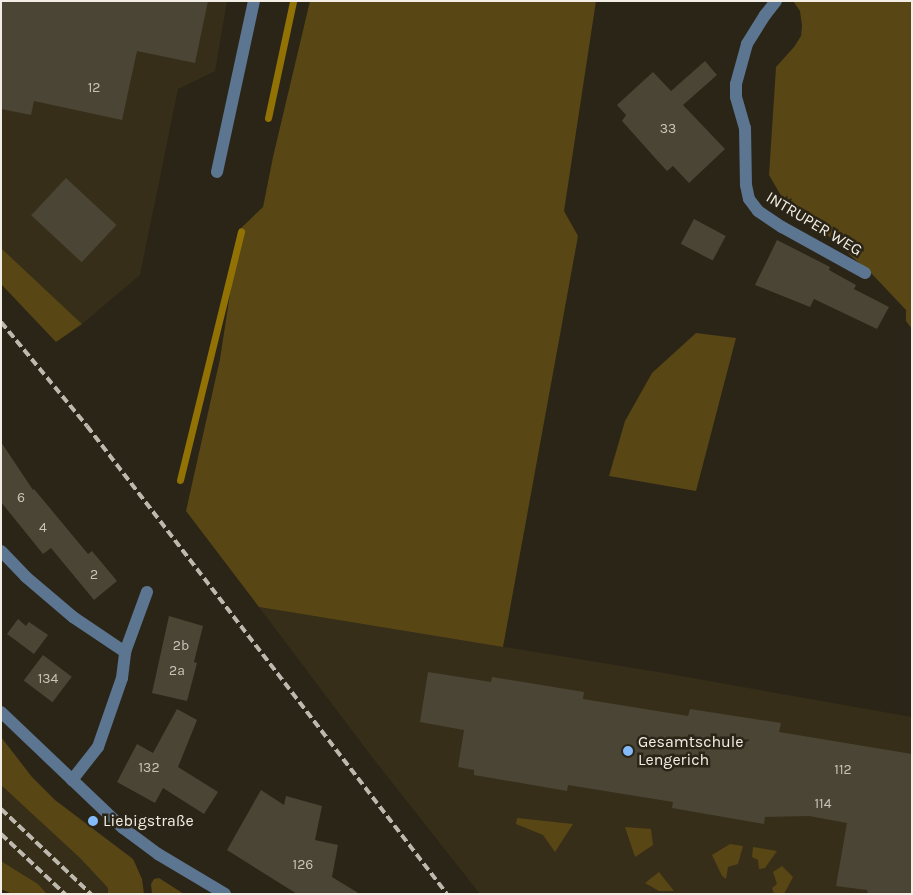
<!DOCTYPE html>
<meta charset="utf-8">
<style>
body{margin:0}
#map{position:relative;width:913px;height:895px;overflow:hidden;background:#2b2517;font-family:Karla,sans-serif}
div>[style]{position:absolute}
.built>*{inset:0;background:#372e19}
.green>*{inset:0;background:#584615}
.stream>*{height:7px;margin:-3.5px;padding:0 3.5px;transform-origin:3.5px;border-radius:3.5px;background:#927205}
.building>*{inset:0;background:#4b4535;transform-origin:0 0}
.minor>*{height:12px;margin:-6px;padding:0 6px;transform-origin:6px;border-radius:6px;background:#5c7590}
.rail>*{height:4px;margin-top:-2px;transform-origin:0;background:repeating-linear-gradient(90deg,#bdb9ae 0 8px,transparent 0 12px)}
.dots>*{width:14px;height:14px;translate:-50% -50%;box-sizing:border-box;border:2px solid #2b2517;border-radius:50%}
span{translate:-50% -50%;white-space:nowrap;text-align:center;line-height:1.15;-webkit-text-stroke:5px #2b2517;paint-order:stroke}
.number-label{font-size:14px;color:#c8c4b9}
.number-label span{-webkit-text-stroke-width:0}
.street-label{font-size:16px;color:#f2eee5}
.poi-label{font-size:16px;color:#f2eee5}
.left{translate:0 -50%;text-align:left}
.frame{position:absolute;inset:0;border:2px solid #f2eee5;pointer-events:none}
</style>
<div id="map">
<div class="built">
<i style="clip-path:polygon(1px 1px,227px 1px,215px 71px,178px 89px,140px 275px,82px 324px,1px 248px)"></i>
<i style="clip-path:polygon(259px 607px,664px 673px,912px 717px,912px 894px,480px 894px,372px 757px)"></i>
<i style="clip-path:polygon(1px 785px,81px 859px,108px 888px,108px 894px,47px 894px,38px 884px,1px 861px)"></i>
</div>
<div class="green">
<i style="clip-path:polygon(310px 1px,596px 1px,564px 211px,578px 236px,503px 647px,259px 607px,186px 511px,220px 359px,240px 229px,263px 207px,273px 157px)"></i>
<i style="clip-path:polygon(793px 1px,912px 1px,912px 329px,906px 321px,906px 310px,872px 274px,780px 194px,769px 175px,776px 67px,794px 47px,801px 36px,802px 26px,800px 11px)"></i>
<i style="clip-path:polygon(1px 248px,82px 324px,56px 342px,1px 284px)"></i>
<i style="clip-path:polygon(696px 333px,736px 338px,696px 491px,609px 476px,625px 421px,652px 373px)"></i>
<i style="clip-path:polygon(1px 737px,32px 777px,55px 800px,133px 859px,142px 879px,144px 894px,108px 894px,108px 888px,81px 859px,1px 785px)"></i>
<i style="clip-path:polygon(517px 818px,573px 824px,555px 852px,543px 835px,516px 824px)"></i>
<i style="clip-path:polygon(625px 827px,651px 829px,653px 845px,635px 857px)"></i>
<i style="clip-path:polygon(730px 844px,743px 846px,738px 864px,728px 867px,726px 879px,722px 876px,712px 855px)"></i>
<i style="clip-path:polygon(753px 847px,777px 851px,765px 868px,759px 869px,758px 860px,752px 857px)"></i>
<i style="clip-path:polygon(1px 861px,38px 884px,47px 894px,12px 894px,1px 889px)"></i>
<i style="clip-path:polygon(782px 866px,793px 877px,784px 894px,774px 894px,772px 888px,777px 884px,773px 872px)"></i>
<i style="clip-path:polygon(659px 872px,674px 891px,659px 891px,645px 883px)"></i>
<i style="clip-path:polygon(159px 878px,184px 894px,152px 894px,151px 884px,154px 879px)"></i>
</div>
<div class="stream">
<i style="left:268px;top:118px;width:120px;rotate:-77.9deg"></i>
<i style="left:180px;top:480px;width:256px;rotate:-76.2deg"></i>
</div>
<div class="building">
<i style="clip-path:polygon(1px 1px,208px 1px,195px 63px,137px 51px,122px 120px,34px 101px,31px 115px,1px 109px)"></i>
<i style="clip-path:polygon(705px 61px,717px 75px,683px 105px,725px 149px,689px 183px,673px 166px,667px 171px,656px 159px,622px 121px,626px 115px,617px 105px,653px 72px,671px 91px)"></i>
<i style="left:66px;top:178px;width:69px;height:51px;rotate:43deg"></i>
<i style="left:694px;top:219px;width:36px;height:28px;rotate:28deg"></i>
<i style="clip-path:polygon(777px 240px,830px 267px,829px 270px,856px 285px,854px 289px,889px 307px,877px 329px,814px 299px,810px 307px,755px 285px)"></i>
<i style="clip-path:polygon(1px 442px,33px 490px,34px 489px,88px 554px,92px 551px,117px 581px,94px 600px,51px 548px,43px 554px,1px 502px)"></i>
<i style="clip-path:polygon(169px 616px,203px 626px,194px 662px,197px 663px,187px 701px,152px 693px)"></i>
<i style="clip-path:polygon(18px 619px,26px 626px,29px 622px,48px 635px,34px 654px,7px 634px)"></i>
<i style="left:43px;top:655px;width:36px;height:32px;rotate:37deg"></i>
<i style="clip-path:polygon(428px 672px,491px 682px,492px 677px,584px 692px,583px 699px,688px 716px,690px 709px,781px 723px,779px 732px,912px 754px,912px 894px,868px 894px,867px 890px,836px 886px,847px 823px,809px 816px,765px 817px,764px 824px,672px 808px,673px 802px,568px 785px,567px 791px,474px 775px,474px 770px,458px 767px,464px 730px,420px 722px)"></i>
<i style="clip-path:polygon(177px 709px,197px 720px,178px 767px,218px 792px,204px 814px,163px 788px,155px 803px,117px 782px,137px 744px,153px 753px)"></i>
<i style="clip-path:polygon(261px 790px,284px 805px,286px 796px,322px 806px,315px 840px,338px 845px,332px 877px,360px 894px,297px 894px,227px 850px)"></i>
</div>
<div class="minor">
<i style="left:776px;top:1px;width:18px;rotate:128deg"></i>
<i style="left:765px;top:15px;width:34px;rotate:122deg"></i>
<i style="left:747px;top:44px;width:41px;rotate:105.4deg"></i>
<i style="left:736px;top:84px;width:13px;rotate:90deg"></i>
<i style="left:736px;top:97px;width:32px;rotate:74deg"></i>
<i style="left:745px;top:128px;width:57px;rotate:89deg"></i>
<i style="left:746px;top:185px;width:14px;rotate:78deg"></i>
<i style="left:749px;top:199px;width:15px;rotate:53deg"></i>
<i style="left:758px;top:211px;width:29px;rotate:34deg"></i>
<i style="left:782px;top:227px;width:95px;rotate:29deg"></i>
<i style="left:217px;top:172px;width:175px;rotate:-77.8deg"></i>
<i style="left:1px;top:551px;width:36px;rotate:46deg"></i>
<i style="left:26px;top:577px;width:62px;rotate:40.4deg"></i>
<i style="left:73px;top:617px;width:63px;rotate:33.9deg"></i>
<i style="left:1px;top:712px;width:168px;rotate:43.6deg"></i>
<i style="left:123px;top:828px;width:44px;rotate:36.6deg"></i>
<i style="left:158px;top:854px;width:78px;rotate:30.8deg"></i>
<i style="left:72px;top:780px;width:42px;rotate:-51.8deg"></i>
<i style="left:98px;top:747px;width:73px;rotate:-70.8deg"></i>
<i style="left:122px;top:678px;width:26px;rotate:-83deg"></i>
<i style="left:125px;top:652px;width:64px;rotate:-69.9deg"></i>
</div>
<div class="rail">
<i style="left:1px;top:322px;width:135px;rotate:50.4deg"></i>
<i style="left:87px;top:426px;width:590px;rotate:52.43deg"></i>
<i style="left:1px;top:809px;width:124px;rotate:43.4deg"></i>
<i style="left:1px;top:834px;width:88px;rotate:43.2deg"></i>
</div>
<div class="dots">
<i style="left:628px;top:751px;background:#84bcfb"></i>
<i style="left:93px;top:821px;background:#84bcfb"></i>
</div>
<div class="number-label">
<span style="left:94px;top:88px">12</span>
<span style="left:668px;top:129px">33</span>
<span style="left:21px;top:498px">6</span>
<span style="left:43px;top:528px">4</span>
<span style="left:94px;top:575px">2</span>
<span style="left:181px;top:646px">2b</span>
<span style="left:177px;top:671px">2a</span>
<span style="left:48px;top:679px">134</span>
<span style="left:149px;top:768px">132</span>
<span style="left:843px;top:770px">112</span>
<span style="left:823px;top:804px">114</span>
<span style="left:303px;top:865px">126</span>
</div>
<div class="street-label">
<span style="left:814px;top:224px;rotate:31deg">INTRUPER WEG</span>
</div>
<div class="poi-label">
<span class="left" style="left:638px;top:751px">Gesamtschule<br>Lengerich</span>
<span class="left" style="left:103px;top:821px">Liebigstraße</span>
</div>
<div class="frame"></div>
</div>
